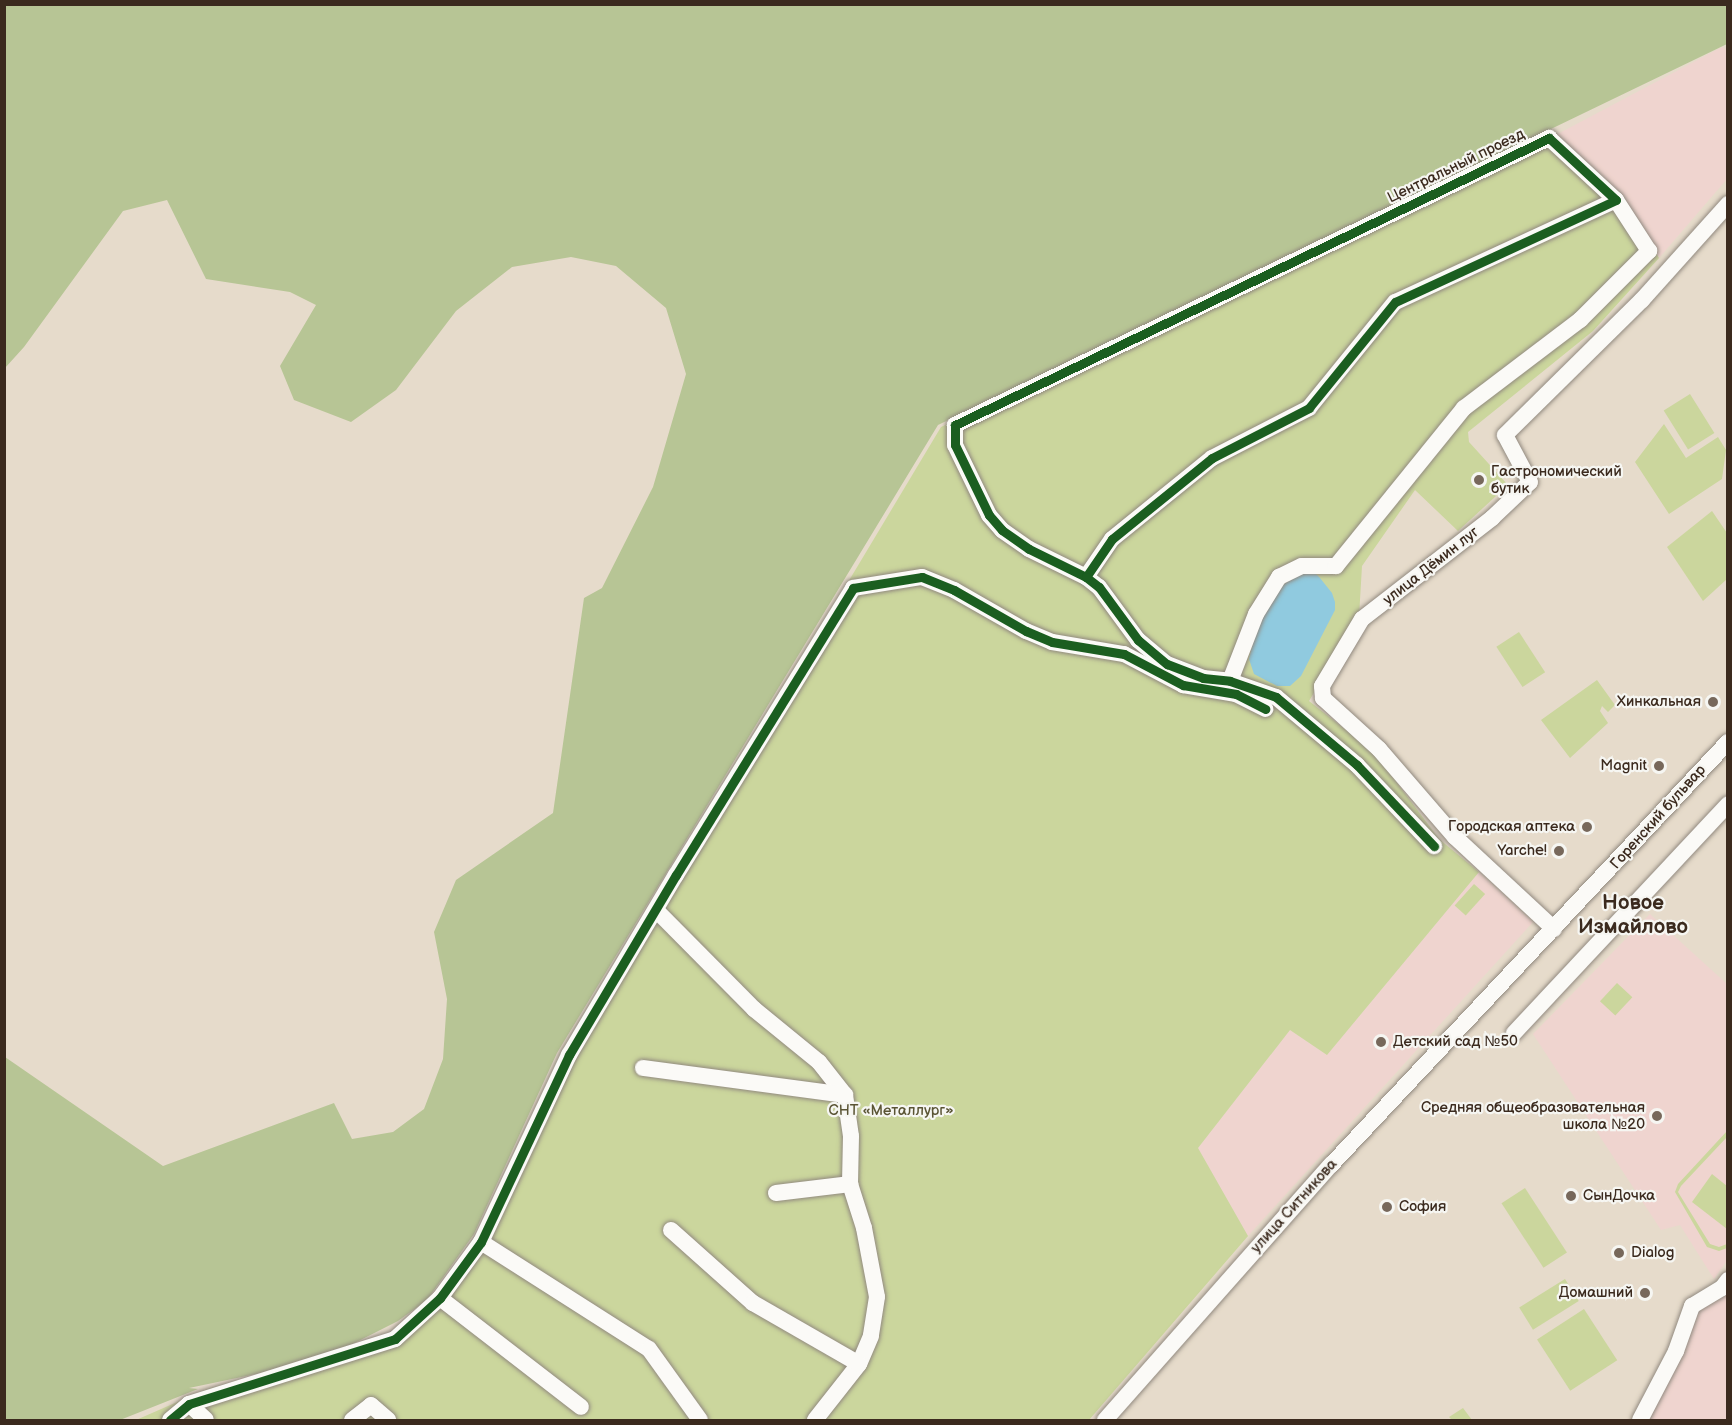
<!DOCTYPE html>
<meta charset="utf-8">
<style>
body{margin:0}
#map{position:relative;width:1732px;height:1425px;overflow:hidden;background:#e6dbcb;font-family:"Balsamiq Sans",sans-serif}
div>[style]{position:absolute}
.built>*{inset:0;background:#efd4cf}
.green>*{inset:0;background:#cbd69d;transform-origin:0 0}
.forest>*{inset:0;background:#b7c595}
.water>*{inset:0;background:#90cadf}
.roads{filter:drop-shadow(0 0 2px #91897f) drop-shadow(0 0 2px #91897f)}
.minor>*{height:16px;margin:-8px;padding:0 8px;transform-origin:8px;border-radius:8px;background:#fbfaf7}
.cycleway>*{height:9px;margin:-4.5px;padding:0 4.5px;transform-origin:4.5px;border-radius:4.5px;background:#1b5e20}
.dots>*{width:16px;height:16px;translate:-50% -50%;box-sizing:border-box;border:3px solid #f6f6f2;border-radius:50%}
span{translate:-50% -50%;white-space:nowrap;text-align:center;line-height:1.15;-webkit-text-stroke:4.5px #f6f6f2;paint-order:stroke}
.street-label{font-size:15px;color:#3b2a1e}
.poi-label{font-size:15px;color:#3b2a1e}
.left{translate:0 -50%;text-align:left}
.right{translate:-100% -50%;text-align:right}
.park-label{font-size:15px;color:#5a5434}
.district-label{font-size:21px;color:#3b2a1e;font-weight:700}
.frame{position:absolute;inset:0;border:6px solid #3b2a1e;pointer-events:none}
</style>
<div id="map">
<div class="built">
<i style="clip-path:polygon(1722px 47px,1727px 50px,1727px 179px,1659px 258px,1637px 219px,1552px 137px)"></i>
<i style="clip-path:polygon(1479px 872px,1533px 922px,1248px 1236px,1198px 1148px,1290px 1030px,1327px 1055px)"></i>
<i style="clip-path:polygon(1650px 914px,1727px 984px,1728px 1259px,1714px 1279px,1680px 1225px,1661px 1230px,1533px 1034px)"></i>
<i style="clip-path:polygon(1727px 1293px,1727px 1420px,1650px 1420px,1700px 1307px)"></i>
</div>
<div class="green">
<i style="clip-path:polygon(1547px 134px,1637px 219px,1659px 258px,1593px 331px,1468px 432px,1469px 442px,1508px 485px,1458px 531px,1415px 490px,1362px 566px,1359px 617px,1309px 701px,1374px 752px,1439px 839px,1479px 872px,1327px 1055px,1290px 1030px,1198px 1148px,1248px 1236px,1089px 1420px,136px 1420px,207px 1389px,392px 1336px,438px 1292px,467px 1252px,498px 1196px,560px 1063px,941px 427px)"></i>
<i style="left:1690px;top:394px;width:46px;height:31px;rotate:58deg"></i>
<i style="clip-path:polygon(1664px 424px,1686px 458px,1718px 437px,1726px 450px,1722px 479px,1669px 514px,1635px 462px)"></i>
<i style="clip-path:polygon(1712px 511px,1727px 533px,1727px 579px,1703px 601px,1667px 547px)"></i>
<i style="left:1519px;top:632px;width:48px;height:27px;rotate:57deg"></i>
<i style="clip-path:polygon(1597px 680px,1615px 705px,1608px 712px,1602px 706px,1600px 711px,1608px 723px,1570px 758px,1541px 720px)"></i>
<i style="left:1474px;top:884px;width:15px;height:29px;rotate:42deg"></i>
<i style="left:1617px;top:983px;width:21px;height:25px;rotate:43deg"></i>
<i style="clip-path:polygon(1727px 1131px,1727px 1137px,1681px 1186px,1678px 1192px,1710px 1244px,1719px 1247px,1727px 1244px,1727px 1248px,1719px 1251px,1707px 1247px,1675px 1192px,1678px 1184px)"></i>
<i style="clip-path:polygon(1712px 1174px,1727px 1186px,1727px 1229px,1692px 1202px)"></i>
<i style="left:1525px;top:1188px;width:77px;height:28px;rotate:57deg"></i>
<i style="left:1565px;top:1279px;width:26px;height:54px;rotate:58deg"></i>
<i style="left:1584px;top:1309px;width:61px;height:56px;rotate:57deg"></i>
<i style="clip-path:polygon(1463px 1408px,1472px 1420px,1452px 1420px,1449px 1417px)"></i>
</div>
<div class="forest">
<i style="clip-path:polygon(5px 5px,1727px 5px,1727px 44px,938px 425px,557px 1053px,474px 1234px,427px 1300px,398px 1321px,319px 1361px,189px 1388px,198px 1389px,120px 1420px,5px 1420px,5px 1057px,163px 1166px,334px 1103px,352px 1139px,393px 1132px,424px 1109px,443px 1059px,447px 999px,434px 932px,456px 880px,553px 813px,584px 598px,602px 588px,653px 487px,686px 374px,666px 308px,616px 266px,571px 257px,512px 267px,456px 311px,396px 390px,351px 422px,294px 400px,280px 366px,316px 305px,290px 292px,206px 279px,167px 200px,123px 211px,24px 347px,5px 368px)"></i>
</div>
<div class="water">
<i style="clip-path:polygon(1300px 573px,1316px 574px,1320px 578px,1332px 593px,1335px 602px,1335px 610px,1301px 676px,1290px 686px,1277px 686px,1254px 674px,1249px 659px,1258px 622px,1273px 592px)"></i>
</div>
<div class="roads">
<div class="minor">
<i style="left:1086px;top:577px;width:64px;rotate:-153.8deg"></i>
<i style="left:1029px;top:549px;width:33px;rotate:-145deg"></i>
<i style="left:1002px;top:530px;width:20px;rotate:-131deg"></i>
<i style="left:989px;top:515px;width:78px;rotate:-115.9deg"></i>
<i style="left:955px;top:445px;width:20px;rotate:-90deg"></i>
<i style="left:955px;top:425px;width:660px;rotate:-25.79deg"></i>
<i style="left:1549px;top:138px;width:91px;rotate:42.8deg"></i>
<i style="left:1616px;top:200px;width:243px;rotate:155.2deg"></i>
<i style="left:1395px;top:302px;width:136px;rotate:129.1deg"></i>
<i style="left:1309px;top:408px;width:109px;rotate:152.7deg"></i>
<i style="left:1212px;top:458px;width:129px;rotate:141deg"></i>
<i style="left:1112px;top:539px;width:46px;rotate:124.4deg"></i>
<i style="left:1086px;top:577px;width:16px;rotate:38deg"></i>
<i style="left:1099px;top:587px;width:66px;rotate:53.7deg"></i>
<i style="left:1138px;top:640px;width:38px;rotate:40deg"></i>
<i style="left:1167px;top:664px;width:39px;rotate:21deg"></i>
<i style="left:1203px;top:678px;width:27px;rotate:6deg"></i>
<i style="left:1230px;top:681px;width:49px;rotate:19.2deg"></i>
<i style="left:1276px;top:697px;width:106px;rotate:40deg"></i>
<i style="left:1357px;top:765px;width:112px;rotate:46.5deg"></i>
<i style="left:1230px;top:681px;width:72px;rotate:-68.8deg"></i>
<i style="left:1256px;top:614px;width:44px;rotate:-58.1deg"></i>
<i style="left:1279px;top:577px;width:25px;rotate:-26deg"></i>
<i style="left:1302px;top:566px;width:34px"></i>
<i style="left:1336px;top:566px;width:203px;rotate:-51deg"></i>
<i style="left:1464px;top:408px;width:146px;rotate:-37.2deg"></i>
<i style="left:1580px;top:320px;width:98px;rotate:-45deg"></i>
<i style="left:1649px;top:251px;width:61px;rotate:-122.9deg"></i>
<i style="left:656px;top:910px;width:139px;rotate:45.3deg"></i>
<i style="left:754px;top:1009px;width:84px;rotate:39.2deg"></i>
<i style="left:819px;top:1062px;width:42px;rotate:51.8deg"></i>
<i style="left:845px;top:1095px;width:41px;rotate:81.7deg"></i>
<i style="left:851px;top:1136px;width:48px;rotate:91.2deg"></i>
<i style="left:850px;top:1184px;width:46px;rotate:72.3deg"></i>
<i style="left:864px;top:1228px;width:70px;rotate:79.3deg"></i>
<i style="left:877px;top:1297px;width:39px;rotate:99deg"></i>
<i style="left:871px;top:1336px;width:30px;rotate:113deg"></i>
<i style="left:859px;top:1364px;width:71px;rotate:128.2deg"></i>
<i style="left:1554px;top:929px;width:135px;rotate:-137.1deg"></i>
<i style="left:1455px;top:837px;width:116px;rotate:-130.8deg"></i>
<i style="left:1379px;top:749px;width:76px;rotate:-137.7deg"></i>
<i style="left:1323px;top:698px;width:12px;rotate:-95deg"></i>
<i style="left:1322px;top:686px;width:78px;rotate:-59.2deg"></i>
<i style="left:1362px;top:619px;width:165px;rotate:-37.8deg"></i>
<i style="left:1492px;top:518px;width:52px;rotate:-43.5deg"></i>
<i style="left:1530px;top:482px;width:53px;rotate:-118deg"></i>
<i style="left:1505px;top:435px;width:192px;rotate:-44.6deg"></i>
<i style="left:1642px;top:300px;width:129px;rotate:-48.1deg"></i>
<i style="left:1514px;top:1033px;width:313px;rotate:-46.9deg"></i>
<i style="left:643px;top:1068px;width:204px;rotate:7.6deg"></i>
<i style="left:776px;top:1193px;width:75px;rotate:-6.9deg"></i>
<i style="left:671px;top:1230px;width:110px;rotate:41.7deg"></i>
<i style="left:753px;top:1303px;width:122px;rotate:29.9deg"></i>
<i style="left:481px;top:1242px;width:199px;rotate:32.5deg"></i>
<i style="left:649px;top:1349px;width:87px;rotate:54.3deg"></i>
<i style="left:440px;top:1298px;width:178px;rotate:37.7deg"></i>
<i style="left:189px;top:1404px;width:23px;rotate:43deg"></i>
<i style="left:170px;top:1420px;width:25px;rotate:-40deg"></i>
<i style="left:189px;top:1404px;width:216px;rotate:-17.5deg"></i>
<i style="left:395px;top:1339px;width:61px;rotate:-42.3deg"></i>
<i style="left:440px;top:1298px;width:69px;rotate:-53.8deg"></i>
<i style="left:481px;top:1242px;width:207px;rotate:-64.8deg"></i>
<i style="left:569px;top:1055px;width:209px;rotate:-59.3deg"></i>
<i style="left:676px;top:875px;width:337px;rotate:-58.3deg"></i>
<i style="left:853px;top:588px;width:70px;rotate:-9.1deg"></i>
<i style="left:922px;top:577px;width:35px;rotate:22deg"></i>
<i style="left:954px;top:590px;width:83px;rotate:29.7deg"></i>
<i style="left:1026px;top:631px;width:28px;rotate:23deg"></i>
<i style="left:1052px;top:642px;width:73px;rotate:9.5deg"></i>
<i style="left:1124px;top:654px;width:67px;rotate:27.7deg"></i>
<i style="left:1183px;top:685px;width:54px;rotate:9.6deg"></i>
<i style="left:1236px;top:694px;width:33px;rotate:27deg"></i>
<i style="left:352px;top:1420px;width:24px;rotate:-38deg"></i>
<i style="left:371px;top:1405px;width:23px;rotate:41deg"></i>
<i style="left:1105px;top:1420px;width:341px;rotate:-48.5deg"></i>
<i style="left:1331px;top:1165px;width:580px;rotate:-46.82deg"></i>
<i style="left:1640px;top:1420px;width:78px;rotate:-62.4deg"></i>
<i style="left:1676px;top:1351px;width:48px;rotate:-70.4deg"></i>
<i style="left:1692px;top:1306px;width:35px;rotate:-31deg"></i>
<i style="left:1722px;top:1288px;width:10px;rotate:-53deg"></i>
</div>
</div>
<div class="cycleway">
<i style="left:1086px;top:577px;width:64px;rotate:-153.8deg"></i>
<i style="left:1029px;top:549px;width:33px;rotate:-145deg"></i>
<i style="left:1002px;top:530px;width:20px;rotate:-131deg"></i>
<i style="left:989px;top:515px;width:78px;rotate:-115.9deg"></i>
<i style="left:955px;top:445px;width:20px;rotate:-90deg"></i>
<i style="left:955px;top:425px;width:660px;rotate:-25.79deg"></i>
<i style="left:1549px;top:138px;width:91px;rotate:42.8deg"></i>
<i style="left:1616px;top:200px;width:243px;rotate:155.2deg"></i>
<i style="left:1395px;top:302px;width:136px;rotate:129.1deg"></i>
<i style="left:1309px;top:408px;width:109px;rotate:152.7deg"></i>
<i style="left:1212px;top:458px;width:129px;rotate:141deg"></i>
<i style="left:1112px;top:539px;width:46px;rotate:124.4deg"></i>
<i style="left:1086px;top:577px;width:16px;rotate:38deg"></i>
<i style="left:1099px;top:587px;width:66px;rotate:53.7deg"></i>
<i style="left:1138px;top:640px;width:38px;rotate:40deg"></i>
<i style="left:1167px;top:664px;width:39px;rotate:21deg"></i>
<i style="left:1203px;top:678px;width:27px;rotate:6deg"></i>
<i style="left:1230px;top:681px;width:49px;rotate:19.2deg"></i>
<i style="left:1276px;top:697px;width:106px;rotate:40deg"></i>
<i style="left:1357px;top:765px;width:112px;rotate:46.5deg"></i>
<i style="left:170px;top:1420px;width:25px;rotate:-40deg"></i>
<i style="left:189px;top:1404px;width:216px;rotate:-17.5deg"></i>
<i style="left:395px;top:1339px;width:61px;rotate:-42.3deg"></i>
<i style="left:440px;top:1298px;width:69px;rotate:-53.8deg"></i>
<i style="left:481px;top:1242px;width:207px;rotate:-64.8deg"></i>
<i style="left:569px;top:1055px;width:209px;rotate:-59.3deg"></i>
<i style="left:676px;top:875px;width:337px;rotate:-58.3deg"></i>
<i style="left:853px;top:588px;width:70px;rotate:-9.1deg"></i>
<i style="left:922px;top:577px;width:35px;rotate:22deg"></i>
<i style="left:954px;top:590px;width:83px;rotate:29.7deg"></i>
<i style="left:1026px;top:631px;width:28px;rotate:23deg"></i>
<i style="left:1052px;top:642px;width:73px;rotate:9.5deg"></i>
<i style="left:1124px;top:654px;width:67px;rotate:27.7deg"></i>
<i style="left:1183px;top:685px;width:54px;rotate:9.6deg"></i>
<i style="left:1236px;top:694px;width:33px;rotate:27deg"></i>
</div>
<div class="dots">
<i style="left:1479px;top:480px;background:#77685b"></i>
<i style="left:1713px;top:702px;background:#77685b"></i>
<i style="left:1659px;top:766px;background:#77685b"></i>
<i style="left:1587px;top:827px;background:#77685b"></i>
<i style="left:1559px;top:851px;background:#77685b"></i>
<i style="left:1381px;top:1042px;background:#77685b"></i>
<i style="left:1657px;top:1116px;background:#77685b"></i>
<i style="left:1571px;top:1196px;background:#77685b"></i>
<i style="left:1387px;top:1207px;background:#77685b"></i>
<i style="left:1619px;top:1253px;background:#77685b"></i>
<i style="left:1645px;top:1293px;background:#77685b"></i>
</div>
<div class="street-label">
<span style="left:1456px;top:166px;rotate:-26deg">Центральный проезд</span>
<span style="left:1431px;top:566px;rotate:-38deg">улица Дёмин луг</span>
<span style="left:1658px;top:817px;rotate:-48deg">Горенский бульвар</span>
<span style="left:1294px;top:1206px;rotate:-48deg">улица Ситникова</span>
</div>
<div class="poi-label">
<span class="left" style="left:1491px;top:480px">Гастрономический<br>бутик</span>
<span class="right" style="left:1701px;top:702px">Хинкальная</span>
<span class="right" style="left:1647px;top:766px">Magnit</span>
<span class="right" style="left:1575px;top:827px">Городская аптека</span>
<span class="right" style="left:1547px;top:851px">Yarche!</span>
<span class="left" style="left:1393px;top:1042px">Детский сад №50</span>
<span class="right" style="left:1645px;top:1116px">Средняя общеобразовательная<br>школа №20</span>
<span class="left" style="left:1583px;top:1196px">СынДочка</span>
<span class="left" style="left:1399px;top:1207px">София</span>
<span class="left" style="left:1631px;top:1253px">Dialog</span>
<span class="right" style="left:1633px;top:1293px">Домашний</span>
</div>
<div class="park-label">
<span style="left:891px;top:1111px">СНТ «Металлург»</span>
</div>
<div class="district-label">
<span style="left:1633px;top:915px">Новое<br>Измайлово</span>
</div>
<div class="frame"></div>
</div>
